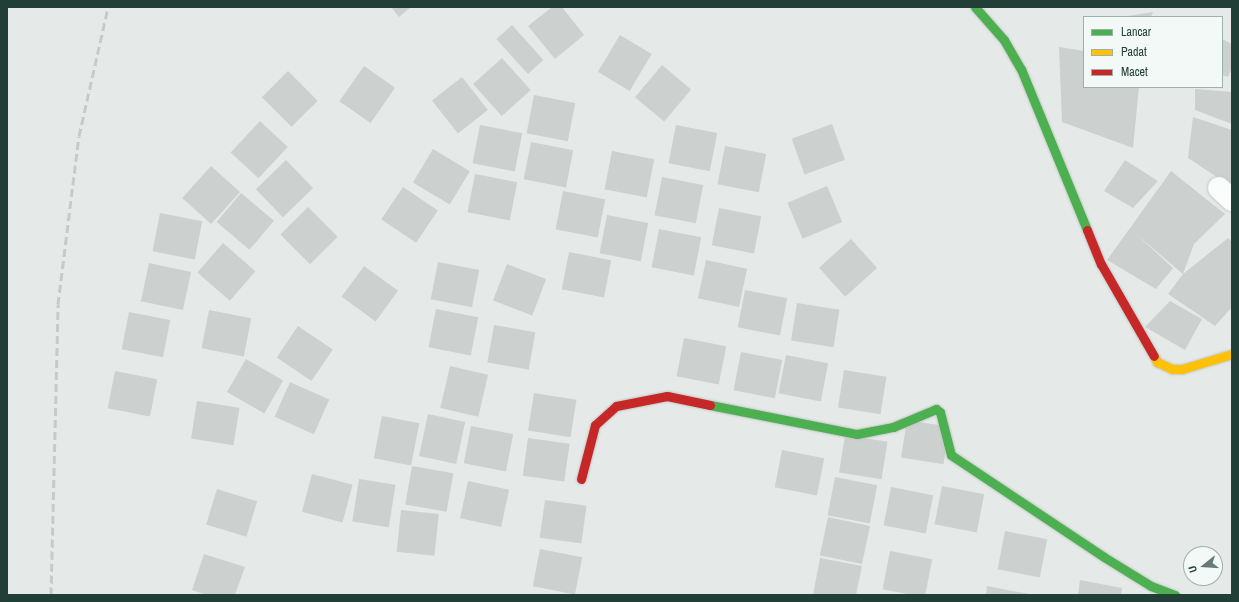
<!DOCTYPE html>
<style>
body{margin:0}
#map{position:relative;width:1239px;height:602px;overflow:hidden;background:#e5eae8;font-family:"Archivo Narrow",sans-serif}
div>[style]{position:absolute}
.building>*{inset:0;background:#ccd1cf;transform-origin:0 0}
.roads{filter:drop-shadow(0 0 1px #c2c7c5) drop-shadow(0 0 1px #c2c7c5)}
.street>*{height:22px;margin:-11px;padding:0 11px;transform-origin:11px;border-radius:11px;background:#fbfcfc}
.fast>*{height:9px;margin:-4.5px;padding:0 4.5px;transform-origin:4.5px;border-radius:4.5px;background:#4caf50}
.slow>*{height:9px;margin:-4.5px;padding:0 4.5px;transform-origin:4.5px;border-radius:4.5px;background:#ffc107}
.jam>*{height:9px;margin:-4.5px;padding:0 4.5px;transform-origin:4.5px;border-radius:4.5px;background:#c62828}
.rail>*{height:3px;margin-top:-1.5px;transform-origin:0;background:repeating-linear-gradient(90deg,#c6cbca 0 8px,transparent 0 12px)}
span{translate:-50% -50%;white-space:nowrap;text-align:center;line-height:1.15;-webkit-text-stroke:3px #f3f9f6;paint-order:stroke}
.frame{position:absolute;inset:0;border:8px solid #213f37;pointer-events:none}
.legend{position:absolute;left:1083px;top:16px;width:140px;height:72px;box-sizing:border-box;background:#f3f9f6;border:1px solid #9fafaa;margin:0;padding:5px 7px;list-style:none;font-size:12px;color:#213f37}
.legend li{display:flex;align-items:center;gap:8px;height:20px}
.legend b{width:20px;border:1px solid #9fafaa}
.north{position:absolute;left:1183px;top:546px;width:40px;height:40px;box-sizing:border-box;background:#f3f9f6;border:1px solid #9fafaa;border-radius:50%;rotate:253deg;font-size:11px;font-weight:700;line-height:16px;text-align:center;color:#213f37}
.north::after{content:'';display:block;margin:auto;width:14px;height:18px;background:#667b75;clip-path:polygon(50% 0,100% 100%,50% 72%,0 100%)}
</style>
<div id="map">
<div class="building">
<i style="clip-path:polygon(391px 7px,411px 7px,399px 17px)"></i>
<i style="clip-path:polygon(552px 7px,562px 7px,584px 35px,555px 59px,528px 26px)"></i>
<i style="clip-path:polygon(1153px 12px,1151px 17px,1127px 17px,1127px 16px)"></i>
<i style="left:512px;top:25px;width:47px;height:21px;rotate:48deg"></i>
<i style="left:620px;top:35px;width:37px;height:43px;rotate:31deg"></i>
<i style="clip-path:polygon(1222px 39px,1232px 44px,1232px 68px,1228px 77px,1222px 75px)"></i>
<i style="clip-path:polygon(1059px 47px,1084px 51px,1084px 87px,1139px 87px,1133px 148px,1062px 122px)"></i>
<i style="left:502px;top:58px;width:43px;height:39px;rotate:48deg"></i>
<i style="left:662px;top:65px;width:38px;height:42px;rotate:40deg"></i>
<i style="left:364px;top:66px;width:38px;height:43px;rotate:35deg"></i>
<i style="left:288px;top:71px;width:42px;height:37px;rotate:45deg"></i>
<i style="left:462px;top:77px;width:42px;height:38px;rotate:52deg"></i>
<i style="clip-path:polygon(1195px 89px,1232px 92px,1232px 124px,1195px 110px)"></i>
<i style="left:534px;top:95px;width:42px;height:39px;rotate:11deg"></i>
<i style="clip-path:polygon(1193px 117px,1232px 130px,1232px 187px,1188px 158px)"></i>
<i style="left:260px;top:121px;width:38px;height:43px;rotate:43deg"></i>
<i style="left:832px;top:124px;width:38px;height:43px;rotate:70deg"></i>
<i style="left:480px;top:125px;width:43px;height:39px;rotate:11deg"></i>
<i style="left:676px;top:125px;width:42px;height:39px;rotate:11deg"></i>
<i style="left:531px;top:142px;width:43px;height:38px;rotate:11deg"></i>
<i style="left:725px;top:146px;width:42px;height:39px;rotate:11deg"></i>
<i style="left:433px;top:149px;width:43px;height:39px;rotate:31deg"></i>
<i style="left:612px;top:151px;width:43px;height:39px;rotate:11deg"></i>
<i style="left:286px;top:160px;width:39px;height:42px;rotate:46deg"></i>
<i style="clip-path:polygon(1125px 160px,1158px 181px,1133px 208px,1104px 191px)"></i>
<i style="left:211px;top:166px;width:39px;height:43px;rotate:42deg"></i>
<i style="clip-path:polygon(1171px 171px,1225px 214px,1194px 244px,1183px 274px,1136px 234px,1173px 268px,1156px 289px,1107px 260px)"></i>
<i style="left:475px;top:174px;width:43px;height:39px;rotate:11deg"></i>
<i style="left:662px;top:177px;width:42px;height:39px;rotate:11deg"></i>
<i style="left:827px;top:186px;width:39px;height:43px;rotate:67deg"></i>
<i style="left:403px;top:187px;width:42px;height:39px;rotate:34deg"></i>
<i style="left:563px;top:191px;width:43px;height:39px;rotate:11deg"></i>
<i style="left:241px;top:193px;width:43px;height:38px;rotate:40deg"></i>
<i style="left:308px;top:207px;width:42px;height:39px;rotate:45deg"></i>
<i style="left:719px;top:208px;width:43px;height:38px;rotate:11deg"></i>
<i style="left:160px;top:213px;width:43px;height:39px;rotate:11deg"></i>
<i style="left:607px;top:215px;width:42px;height:39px;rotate:11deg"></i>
<i style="left:659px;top:229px;width:43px;height:39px;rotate:11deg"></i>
<i style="clip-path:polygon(1228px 238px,1232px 242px,1232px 307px,1215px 326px,1168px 294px,1183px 274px)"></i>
<i style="left:851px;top:239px;width:39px;height:43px;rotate:48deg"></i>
<i style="left:223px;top:243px;width:43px;height:39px;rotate:41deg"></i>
<i style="left:569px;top:252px;width:43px;height:38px;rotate:11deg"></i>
<i style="left:706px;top:260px;width:42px;height:39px;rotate:12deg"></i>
<i style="left:438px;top:262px;width:42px;height:38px;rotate:11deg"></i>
<i style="left:149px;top:263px;width:43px;height:39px;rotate:12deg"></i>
<i style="left:507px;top:264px;width:42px;height:39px;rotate:21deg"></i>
<i style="left:364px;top:266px;width:42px;height:38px;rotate:36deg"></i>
<i style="left:745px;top:290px;width:43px;height:38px;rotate:11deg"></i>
<i style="clip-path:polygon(1170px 301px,1202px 319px,1185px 350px,1145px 327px)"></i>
<i style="left:797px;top:303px;width:43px;height:38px;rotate:9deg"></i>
<i style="left:436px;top:309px;width:43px;height:39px;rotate:11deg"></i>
<i style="left:209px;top:310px;width:43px;height:39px;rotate:11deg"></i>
<i style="left:129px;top:312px;width:42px;height:38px;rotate:11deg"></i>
<i style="left:494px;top:325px;width:42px;height:38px;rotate:10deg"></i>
<i style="left:298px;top:326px;width:42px;height:38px;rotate:34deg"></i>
<i style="left:684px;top:338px;width:43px;height:39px;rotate:11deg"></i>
<i style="left:741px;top:352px;width:42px;height:39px;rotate:11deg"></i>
<i style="left:786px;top:355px;width:43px;height:39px;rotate:11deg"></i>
<i style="left:246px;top:359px;width:43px;height:38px;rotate:30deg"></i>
<i style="left:450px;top:366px;width:39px;height:43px;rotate:13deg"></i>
<i style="left:844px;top:370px;width:43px;height:38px;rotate:9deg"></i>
<i style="left:115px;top:371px;width:43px;height:38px;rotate:11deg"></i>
<i style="left:290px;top:382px;width:43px;height:38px;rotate:24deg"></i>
<i style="left:534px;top:393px;width:43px;height:38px;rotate:9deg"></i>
<i style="left:197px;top:401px;width:43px;height:38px;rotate:9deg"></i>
<i style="left:428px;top:414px;width:38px;height:43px;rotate:12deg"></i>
<i style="left:382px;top:416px;width:38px;height:43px;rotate:11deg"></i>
<i style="left:907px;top:420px;width:43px;height:38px;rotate:9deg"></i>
<i style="left:471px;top:426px;width:43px;height:38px;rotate:11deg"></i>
<i style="left:845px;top:435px;width:43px;height:38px;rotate:9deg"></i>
<i style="left:528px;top:438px;width:42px;height:38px;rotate:8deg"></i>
<i style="left:782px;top:450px;width:43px;height:38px;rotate:11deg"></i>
<i style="left:412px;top:466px;width:42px;height:39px;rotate:10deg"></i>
<i style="left:312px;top:474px;width:42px;height:39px;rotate:15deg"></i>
<i style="left:835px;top:477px;width:43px;height:39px;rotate:11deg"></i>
<i style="left:359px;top:479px;width:37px;height:43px;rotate:9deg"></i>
<i style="left:468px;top:481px;width:42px;height:38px;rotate:12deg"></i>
<i style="left:942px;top:486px;width:43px;height:39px;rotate:11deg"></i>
<i style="left:891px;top:487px;width:43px;height:39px;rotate:11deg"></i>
<i style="left:217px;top:489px;width:42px;height:37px;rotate:17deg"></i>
<i style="left:545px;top:500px;width:42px;height:38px;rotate:8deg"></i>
<i style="left:401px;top:510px;width:38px;height:42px;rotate:6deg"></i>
<i style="left:828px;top:517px;width:43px;height:39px;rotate:12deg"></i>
<i style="left:1005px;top:531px;width:43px;height:39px;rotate:11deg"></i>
<i style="left:540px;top:549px;width:43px;height:38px;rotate:11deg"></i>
<i style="left:890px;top:551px;width:43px;height:39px;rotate:11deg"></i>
<i style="clip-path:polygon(204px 554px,245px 567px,235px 595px,207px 595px,192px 590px)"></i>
<i style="clip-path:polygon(820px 558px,862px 566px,856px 595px,813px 595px)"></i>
<i style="clip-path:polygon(1080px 580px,1122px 588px,1121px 595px,1078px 595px)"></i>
<i style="clip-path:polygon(987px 586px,1029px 594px,1029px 595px,986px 595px)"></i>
</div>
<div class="roads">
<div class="street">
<i style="left:1219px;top:188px;width:18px;rotate:43deg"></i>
</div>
<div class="fast">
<i style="left:975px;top:7px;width:44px;rotate:48.7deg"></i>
<i style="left:1004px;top:40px;width:34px;rotate:60deg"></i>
<i style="left:1021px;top:69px;width:174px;rotate:67.7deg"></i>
<i style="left:710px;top:405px;width:150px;rotate:11.2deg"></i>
<i style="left:857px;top:434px;width:37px;rotate:-11deg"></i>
<i style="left:893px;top:427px;width:47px;rotate:-22.7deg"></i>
<i style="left:936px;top:409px;width:5px;rotate:37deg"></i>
<i style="left:940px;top:412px;width:44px;rotate:75.7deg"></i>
<i style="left:951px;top:455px;width:184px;rotate:33.7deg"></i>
<i style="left:1104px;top:557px;width:55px;rotate:31.7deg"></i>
<i style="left:1151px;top:586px;width:26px;rotate:21deg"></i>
</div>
<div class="slow">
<i style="left:1154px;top:356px;width:7px;rotate:63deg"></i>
<i style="left:1157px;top:362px;width:17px;rotate:25deg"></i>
<i style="left:1172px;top:369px;width:10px"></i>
<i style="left:1182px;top:369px;width:52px;rotate:-16.7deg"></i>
</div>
<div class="jam">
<i style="left:1087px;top:230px;width:37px;rotate:68deg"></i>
<i style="left:1101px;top:264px;width:106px;rotate:60.1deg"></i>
<i style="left:581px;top:479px;width:56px;rotate:-75.5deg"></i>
<i style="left:595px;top:425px;width:28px;rotate:-42deg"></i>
<i style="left:616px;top:406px;width:52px;rotate:-11.1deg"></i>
<i style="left:667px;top:396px;width:44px;rotate:11.8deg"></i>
</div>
</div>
<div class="rail">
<i style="left:51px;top:595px;width:291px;rotate:-88.6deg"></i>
<i style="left:58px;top:304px;width:169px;rotate:-82.9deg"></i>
<i style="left:79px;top:136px;width:132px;rotate:-77.3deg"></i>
</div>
<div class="frame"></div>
<ul class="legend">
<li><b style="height:5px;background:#4caf50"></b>Lancar</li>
<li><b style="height:5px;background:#ffc107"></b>Padat</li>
<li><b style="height:5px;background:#c62828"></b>Macet</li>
</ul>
<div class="north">U</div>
</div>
